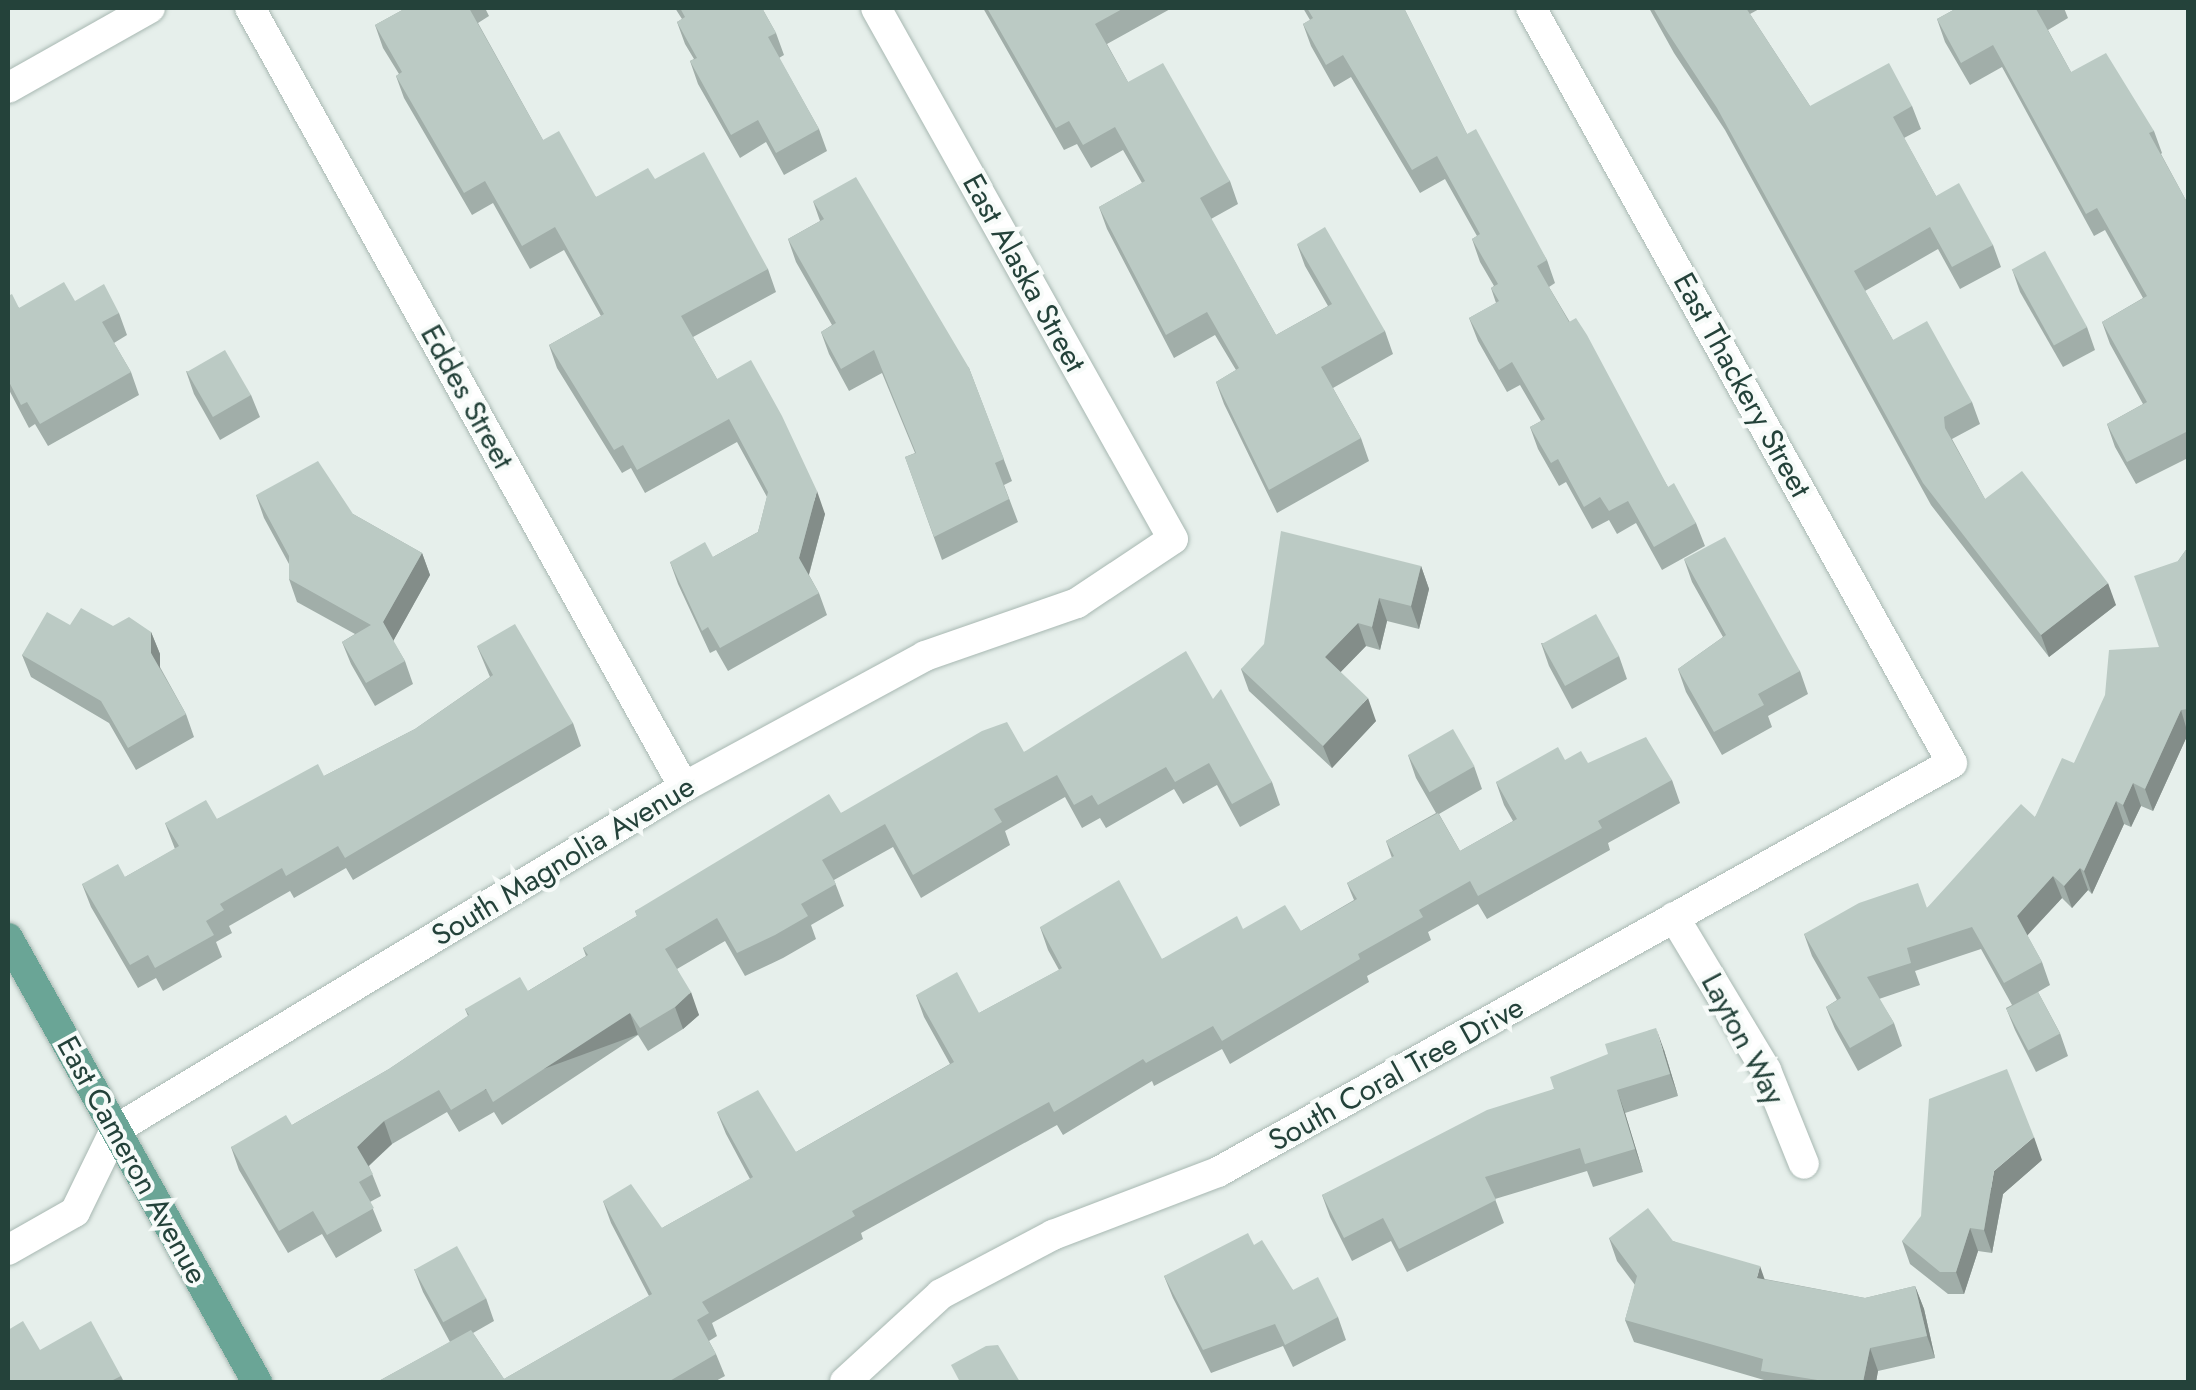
<!DOCTYPE html>
<style>
body{margin:0}
#map{position:relative;width:2196px;height:1390px;overflow:hidden;background:#e6efeb;font-family:Jost,sans-serif}
div>[style]{position:absolute}
.roads{filter:drop-shadow(0 0 2px #a8b8b2) drop-shadow(0 0 2px #a8b8b2)}
.minor>*{height:30px;margin:-15px;padding:0 15px;transform-origin:15px;border-radius:15px;background:#fff}
.major>*{height:30px;margin:-15px;padding:0 15px;transform-origin:15px;border-radius:15px;background:#6aa596}
.wall>*{inset:0;background:#a1aea9}
.shaded-wall>*{inset:0;background:#838d89;transform-origin:0 0}
.building>*{inset:0;background:#bbcac4;transform-origin:0 0}
span{translate:-50% -50%;white-space:nowrap;text-align:center;line-height:1.15;-webkit-text-stroke:8px #f7fbf9;paint-order:stroke}
.street-label{font-size:30px;color:#24423a}
.frame{position:absolute;inset:0;border:10px solid #24423a;pointer-events:none}
</style>
<div id="map">
<div class="roads">
<div class="minor">
<i style="left:250px;top:8px;width:892px;rotate:60.88deg"></i>
<i style="left:8px;top:88px;width:163px;rotate:-29.4deg"></i>
<i style="left:1674px;top:917px;width:179px;rotate:59deg"></i>
<i style="left:1766px;top:1070px;width:101px;rotate:68deg"></i>
<i style="left:8px;top:1250px;width:77px;rotate:-29.6deg"></i>
<i style="left:75px;top:1212px;width:91px;rotate:-64deg"></i>
<i style="left:115px;top:1130px;width:664px;rotate:-31.08deg"></i>
<i style="left:684px;top:787px;width:274px;rotate:-28.5deg"></i>
<i style="left:925px;top:656px;width:161px;rotate:-19.2deg"></i>
<i style="left:1077px;top:603px;width:115px;rotate:-33.7deg"></i>
<i style="left:1173px;top:539px;width:608px;rotate:-119.22deg"></i>
<i style="left:845px;top:1382px;width:130px;rotate:-42.5deg"></i>
<i style="left:941px;top:1294px;width:127px;rotate:-27.8deg"></i>
<i style="left:1053px;top:1235px;width:177px;rotate:-20.9deg"></i>
<i style="left:1218px;top:1172px;width:840px;rotate:-29.13deg"></i>
<i style="left:1952px;top:763px;width:864px;rotate:-119.14deg"></i>
</div>
<div class="major">
<i style="left:8px;top:938px;width:509px;rotate:60.72deg"></i>
</div>
</div>
<div class="wall">
<i style="clip-path:polygon(406px 8px,485px 8px,489px 16px,478px 23px,543px 140px,596px 197px,655px 179px,768px 269px,776px 292px,693px 337px,717px 379px,825px 514px,809px 575px,819px 593px,827px 615px,728px 671px,716px 650px,710px 653px,678px 584px,670px 562px,713px 557px,758px 532px,767px 497px,737px 442px,645px 493px,631px 468px,622px 473px,557px 368px,549px 345px,601px 316px,564px 250px,530px 269px,493px 203px,472px 215px,404px 98px,396px 76px,399px 74px,383px 48px,375px 25px)"></i>
<i style="clip-path:polygon(675px 8px,762px 8px,776px 33px,784px 55px,779px 58px,819px 129px,827px 151px,784px 175px,766px 142px,740px 158px,698px 84px,690px 61px,694px 59px,685px 44px,677px 22px,682px 19px)"></i>
<i style="clip-path:polygon(983px 8px,1172px 8px,1107px 44px,1128px 82px,1230px 181px,1238px 204px,1211px 219px,1276px 335px,1328px 306px,1305px 266px,1297px 244px,1385px 331px,1393px 354px,1333px 388px,1361px 438px,1369px 461px,1277px 513px,1224px 404px,1216px 382px,1236px 370px,1215px 335px,1174px 358px,1107px 229px,1099px 207px,1142px 183px,1123px 150px,1091px 168px,1077px 144px,1064px 150px)"></i>
<i style="clip-path:polygon(1303px 8px,1404px 8px,1467px 134px,1547px 260px,1555px 283px,1549px 287px,1668px 487px,1696px 523px,1705px 546px,1662px 570px,1636px 523px,1617px 534px,1609px 520px,1592px 529px,1566px 482px,1559px 486px,1538px 449px,1530px 427px,1541px 421px,1520px 385px,1507px 392px,1478px 341px,1469px 318px,1496px 303px,1491px 288px,1494px 286px,1480px 262px,1472px 239px,1477px 236px,1445px 179px,1420px 193px,1351px 77px,1334px 87px,1311px 46px,1303px 24px,1310px 20px)"></i>
<i style="clip-path:polygon(1649px 8px,1761px 8px,1750px 14px,1810px 106px,1912px 106px,1921px 129px,1904px 138px,1936px 196px,1993px 245px,2001px 267px,1960px 289px,1938px 249px,1865px 291px,1893px 340px,1972px 402px,1980px 424px,1952px 439px,1985px 499px,2116px 605px,2049px 657px,1931px 505px,1725px 130px,1674px 53px)"></i>
<i style="clip-path:polygon(1957px 8px,2064px 8px,2068px 18px,2048px 30px,2071px 72px,2154px 131px,2162px 153px,2161px 154px,2188px 204px,2188px 458px,2136px 484px,2115px 447px,2107px 424px,2143px 404px,2110px 344px,2102px 322px,2143px 298px,2105px 230px,2094px 236px,2002px 67px,1970px 85px,1945px 42px,1937px 19px)"></i>
<i style="clip-path:polygon(813px 201px,969px 368px,1012px 481px,1004px 485px,1018px 522px,942px 560px,905px 457px,915px 453px,882px 373px,849px 391px,829px 354px,821px 332px,832px 325px,796px 262px,788px 239px,820px 221px)"></i>
<i style="clip-path:polygon(2012px 269px,2087px 327px,2095px 350px,2063px 367px,2020px 292px)"></i>
<i style="clip-path:polygon(8px 296px,19px 308px,75px 301px,119px 313px,127px 335px,114px 343px,131px 372px,139px 395px,48px 446px,35px 424px,29px 428px,8px 388px)"></i>
<i style="clip-path:polygon(186px 371px,251px 395px,260px 417px,220px 440px,194px 394px)"></i>
<i style="clip-path:polygon(256px 495px,353px 514px,422px 553px,430px 575px,393px 641px,405px 661px,413px 684px,375px 706px,351px 664px,342px 642px,355px 634px,297px 602px,289px 579px,289px 564px,264px 518px)"></i>
<i style="clip-path:polygon(2188px 547px,2188px 734px,2153px 811px,2141px 806px,2131px 827px,2124px 824px,2092px 894px,2088px 890px,2072px 908px,2062px 898px,2027px 935px,2042px 962px,2050px 985px,2038px 992px,2060px 1033px,2068px 1056px,2036px 1072px,2015px 1030px,2006px 1008px,2012px 1005px,1981px 949px,1915px 971px,1920px 985px,1879px 999px,1894px 1023px,1902px 1046px,1858px 1071px,1835px 1029px,1826px 1007px,1837px 1000px,1812px 956px,1804px 934px,1927px 908px,2035px 817px,2159px 647px,2178px 561px)"></i>
<i style="clip-path:polygon(1684px 559px,1800px 671px,1808px 694px,1768px 716px,1772px 727px,1722px 755px,1686px 692px,1678px 669px,1723px 637px,1692px 582px)"></i>
<i style="clip-path:polygon(1421px 566px,1429px 589px,1419px 629px,1387px 621px,1380px 650px,1366px 646px,1340px 672px,1376px 721px,1332px 768px,1249px 691px,1241px 669px)"></i>
<i style="clip-path:polygon(70px 625px,113px 626px,151px 632px,160px 654px,160px 667px,186px 714px,194px 737px,136px 770px,109px 723px,31px 677px,22px 655px)"></i>
<i style="clip-path:polygon(1541px 643px,1619px 656px,1627px 679px,1572px 709px,1549px 666px)"></i>
<i style="clip-path:polygon(477px 646px,573px 723px,581px 746px,353px 880px,346px 868px,294px 898px,290px 891px,229px 926px,232px 933px,216px 942px,222px 957px,163px 991px,156px 978px,138px 988px,91px 907px,82px 884px,125px 877px,175px 849px,165px 823px,217px 819px,324px 776px,415px 729px,490px 677px)"></i>
<i style="clip-path:polygon(1213px 699px,1272px 782px,1280px 805px,1240px 827px,1217px 785px,1183px 804px,1174px 789px,1106px 828px,1100px 818px,1082px 828px,1065px 797px,1005px 831px,1010px 845px,921px 898px,893px 847px,834px 880px,844px 906px,811px 925px,816px 939px,783px 958px,745px 976px,725px 941px,677px 969px,699px 1015px,683px 1029px,648px 1051px,638px 1035px,502px 1125px,494px 1112px,459px 1132px,447px 1112px,392px 1144px,369px 1166px,381px 1196px,370px 1202px,382px 1231px,336px 1258px,322px 1234px,288px 1253px,239px 1170px,231px 1147px,292px 1125px,389px 1069px,468px 1016px,465px 1009px,528px 991px,586px 956px,583px 948px,637px 916px,635px 911px,841px 813px,1024px 752px)"></i>
<i style="clip-path:polygon(1408px 755px,1474px 766px,1482px 789px,1439px 814px,1460px 851px,1513px 821px,1504px 805px,1496px 782px,1565px 760px,1672px 780px,1680px 803px,1608px 843px,1610px 850px,1487px 919px,1478px 904px,1428px 932px,1431px 940px,1367px 976px,1369px 982px,1230px 1064px,1222px 1049px,1154px 1086px,1152px 1081px,1063px 1135px,1057px 1125px,861px 1233px,863px 1239px,712px 1323px,717px 1336px,709px 1341px,716px 1354px,725px 1376px,714px 1382px,377px 1382px,450px 1342px,423px 1292px,414px 1269px,486px 1298px,494px 1321px,473px 1333px,504px 1379px,649px 1296px,611px 1223px,603px 1201px,662px 1228px,750px 1179px,726px 1134px,717px 1112px,796px 1152px,950px 1064px,924px 1017px,916px 995px,979px 1013px,1059px 970px,1048px 950px,1040px 927px,1162px 959px,1243px 929px,1301px 931px,1354px 900px,1347px 883px,1392px 858px,1386px 841px,1436px 813px,1416px 778px)"></i>
<i style="clip-path:polygon(1664px 1050px,1678px 1096px,1625px 1113px,1643px 1172px,1593px 1187px,1587px 1171px,1495px 1199px,1504px 1223px,1407px 1272px,1391px 1241px,1352px 1261px,1330px 1217px,1322px 1195px,1554px 1089px)"></i>
<i style="clip-path:polygon(2042px 1160px,2003px 1194px,1992px 1253px,1978px 1251px,1964px 1294px,1948px 1294px,1910px 1264px,1902px 1241px)"></i>
<i style="clip-path:polygon(1609px 1238px,1673px 1241px,1765px 1279px,1865px 1298px,1915px 1286px,1924px 1309px,1935px 1358px,1878px 1371px,1876px 1382px,1765px 1382px,1764px 1380px,1634px 1342px,1625px 1320px,1635px 1285px,1617px 1261px)"></i>
<i style="clip-path:polygon(1254px 1245px,1293px 1290px,1338px 1317px,1346px 1340px,1293px 1367px,1283px 1346px,1211px 1373px,1173px 1298px,1164px 1276px)"></i>
<i style="clip-path:polygon(40px 1350px,121px 1376px,124px 1382px,8px 1382px)"></i>
</div>
<div class="shaded-wall">
<i style="clip-path:polygon(817px 491px,825px 514px,807px 581px,799px 558px)"></i>
<i style="clip-path:polygon(422px 553px,430px 575px,391px 645px,383px 622px)"></i>
<i style="clip-path:polygon(1421px 566px,1429px 589px,1419px 629px,1411px 606px)"></i>
<i style="clip-path:polygon(2108px 583px,2116px 605px,2049px 657px,2041px 635px)"></i>
<i style="clip-path:polygon(1379px 598px,1387px 621px,1380px 650px,1372px 627px)"></i>
<i style="clip-path:polygon(1358px 623px,1366px 646px,1333px 680px,1325px 657px)"></i>
<i style="clip-path:polygon(151px 632px,160px 654px,160px 675px,151px 653px)"></i>
<i style="clip-path:polygon(1368px 698px,1376px 721px,1332px 768px,1323px 746px)"></i>
<i style="clip-path:polygon(2181px 710px,2188px 734px,2153px 811px,2145px 789px)"></i>
<i style="clip-path:polygon(2133px 783px,2141px 806px,2131px 827px,2123px 805px)"></i>
<i style="clip-path:polygon(2116px 801px,2124px 824px,2092px 894px,2084px 871px)"></i>
<i style="clip-path:polygon(2080px 868px,2088px 890px,2072px 908px,2064px 886px)"></i>
<i style="clip-path:polygon(2053px 876px,2062px 898px,2025px 938px,2017px 916px)"></i>
<i style="clip-path:polygon(691px 992px,699px 1015px,683px 1029px,675px 1007px)"></i>
<i style="left:630px;top:1013px;width:23px;height:163px;rotate:70deg"></i>
<i style="clip-path:polygon(1656px 1028px,1664px 1050px,1678px 1096px,1670px 1074px)"></i>
<i style="clip-path:polygon(1617px 1090px,1625px 1113px,1643px 1172px,1635px 1149px)"></i>
<i style="clip-path:polygon(384px 1121px,392px 1144px,365px 1169px,357px 1147px)"></i>
<i style="clip-path:polygon(2034px 1137px,2042px 1160px,2003px 1194px,1992px 1253px,1984px 1230px,1994px 1171px)"></i>
<i style="clip-path:polygon(1970px 1228px,1978px 1251px,1964px 1294px,1956px 1272px)"></i>
<i style="clip-path:polygon(1760px 1266px,1768px 1289px,1757px 1278px)"></i>
<i style="clip-path:polygon(1915px 1286px,1924px 1309px,1935px 1358px,1927px 1336px)"></i>
<i style="clip-path:polygon(1870px 1348px,1878px 1371px,1876px 1382px,1863px 1382px)"></i>
</div>
<div class="building">
<i style="clip-path:polygon(406px 8px,469px 8px,543px 140px,559px 131px,596px 197px,648px 168px,655px 179px,704px 152px,768px 269px,681px 316px,717px 379px,751px 360px,782px 416px,817px 491px,799px 558px,819px 593px,720px 648px,708px 627px,702px 631px,670px 562px,705px 542px,713px 557px,758px 532px,768px 492px,729px 419px,637px 470px,623px 445px,614px 450px,549px 345px,604px 314px,555px 227px,522px 246px,485px 181px,464px 193px,396px 76px,402px 72px,375px 25px)"></i>
<i style="clip-path:polygon(680px 8px,762px 8px,776px 33px,768px 37px,819px 129px,776px 153px,758px 120px,731px 135px,690px 61px,697px 58px,677px 22px,685px 17px)"></i>
<i style="clip-path:polygon(987px 8px,1124px 8px,1095px 24px,1128px 82px,1163px 63px,1230px 181px,1200px 198px,1276px 335px,1332px 304px,1297px 244px,1325px 227px,1385px 331px,1321px 367px,1361px 438px,1269px 490px,1216px 382px,1239px 368px,1207px 312px,1166px 335px,1099px 207px,1145px 181px,1115px 127px,1083px 145px,1069px 121px,1056px 128px)"></i>
<i style="clip-path:polygon(1307px 8px,1404px 8px,1467px 134px,1476px 129px,1547px 260px,1537px 266px,1569px 322px,1576px 318px,1587px 335px,1668px 487px,1674px 483px,1696px 523px,1654px 547px,1628px 501px,1609px 511px,1600px 497px,1584px 507px,1558px 459px,1551px 463px,1530px 427px,1545px 419px,1512px 362px,1499px 370px,1469px 318px,1499px 301px,1491px 288px,1498px 284px,1472px 239px,1480px 234px,1437px 156px,1412px 170px,1343px 55px,1326px 65px,1303px 24px,1313px 18px)"></i>
<i style="clip-path:polygon(1653px 8px,1746px 8px,1810px 106px,1889px 63px,1912px 106px,1893px 117px,1936px 196px,1959px 183px,1993px 245px,1952px 267px,1930px 227px,1854px 271px,1893px 340px,1927px 321px,1972px 402px,1944px 417px,1945px 428px,1985px 499px,2022px 471px,2108px 583px,2041px 635px,1923px 483px,1717px 108px,1666px 30px)"></i>
<i style="clip-path:polygon(1957px 8px,2039px 8px,2036px 9px,2071px 72px,2106px 53px,2154px 131px,2149px 133px,2188px 204px,2188px 431px,2127px 462px,2107px 424px,2147px 402px,2102px 322px,2147px 296px,2097px 208px,2086px 214px,1993px 45px,1961px 63px,1937px 19px)"></i>
<i style="clip-path:polygon(856px 177px,969px 368px,1004px 459px,995px 463px,1009px 499px,934px 537px,905px 457px,916px 453px,874px 350px,841px 369px,821px 332px,836px 323px,788px 239px,824px 219px,813px 201px)"></i>
<i style="left:2045px;top:251px;width:87px;height:38px;rotate:61deg"></i>
<i style="clip-path:polygon(64px 282px,75px 301px,104px 284px,119px 313px,102px 322px,131px 372px,40px 424px,27px 402px,21px 405px,8px 380px,8px 296px,12px 294px,19px 308px)"></i>
<i style="left:225px;top:350px;width:52px;height:44px;rotate:60deg"></i>
<i style="clip-path:polygon(318px 461px,353px 514px,422px 553px,383px 622px,405px 661px,366px 683px,342px 642px,371px 625px,289px 579px,289px 556px,256px 495px)"></i>
<i style="clip-path:polygon(1281px 531px,1421px 566px,1411px 606px,1379px 598px,1372px 627px,1358px 623px,1325px 657px,1368px 698px,1323px 746px,1241px 669px,1264px 644px)"></i>
<i style="clip-path:polygon(1725px 537px,1800px 671px,1758px 694px,1764px 705px,1714px 732px,1678px 669px,1726px 635px,1684px 559px)"></i>
<i style="clip-path:polygon(2188px 547px,2188px 709px,2181px 710px,2145px 789px,2133px 783px,2123px 805px,2116px 801px,2084px 871px,2080px 868px,2064px 886px,2053px 876px,2017px 916px,2042px 962px,2004px 983px,1972px 927px,1907px 948px,1911px 963px,1867px 977px,1894px 1023px,1850px 1048px,1826px 1007px,1841px 998px,1804px 934px,1859px 903px,1918px 883px,1927px 908px,2021px 804px,2035px 817px,2062px 758px,2074px 763px,2105px 695px,2109px 650px,2159px 647px,2134px 576px,2178px 561px)"></i>
<i style="clip-path:polygon(81px 608px,113px 626px,129px 617px,151px 632px,151px 653px,186px 714px,128px 748px,101px 701px,22px 655px,47px 612px,70px 625px)"></i>
<i style="left:1596px;top:614px;width:48px;height:62px;rotate:61deg"></i>
<i style="clip-path:polygon(515px 624px,573px 723px,345px 858px,338px 846px,286px 876px,282px 868px,220px 904px,224px 910px,206px 921px,214px 935px,155px 968px,148px 955px,130px 965px,82px 884px,118px 864px,125px 877px,179px 846px,165px 823px,206px 800px,217px 819px,318px 764px,324px 776px,415px 729px,493px 675px,477px 646px)"></i>
<i style="clip-path:polygon(1186px 651px,1213px 699px,1221px 689px,1272px 782px,1232px 804px,1209px 763px,1175px 782px,1166px 767px,1098px 805px,1092px 795px,1074px 805px,1057px 775px,994px 809px,1002px 822px,913px 875px,885px 824px,822px 860px,836px 884px,801px 904px,808px 916px,775px 935px,737px 953px,717px 918px,665px 949px,691px 992px,675px 1007px,640px 1028px,630px 1013px,493px 1102px,486px 1089px,451px 1110px,439px 1090px,384px 1121px,357px 1147px,373px 1174px,359px 1182px,374px 1208px,327px 1235px,313px 1211px,279px 1231px,231px 1147px,286px 1115px,292px 1125px,389px 1069px,469px 1015px,465px 1009px,520px 977px,528px 991px,588px 955px,583px 948px,637px 916px,635px 911px,829px 794px,841px 813px,982px 731px,1007px 722px,1024px 752px)"></i>
<i style="left:1453px;top:729px;width:43px;height:52px;rotate:60deg"></i>
<i style="clip-path:polygon(1646px 737px,1672px 780px,1598px 821px,1602px 828px,1478px 896px,1470px 881px,1419px 910px,1423px 917px,1358px 954px,1360px 959px,1222px 1041px,1213px 1026px,1146px 1063px,1143px 1059px,1054px 1112px,1049px 1102px,852px 1211px,855px 1216px,702px 1302px,709px 1313px,697px 1320px,716px 1354px,668px 1382px,377px 1382px,471px 1330px,504px 1379px,652px 1294px,603px 1201px,631px 1184px,662px 1228px,753px 1177px,717px 1112px,758px 1090px,796px 1152px,954px 1062px,916px 995px,957px 972px,979px 1013px,1062px 968px,1040px 927px,1119px 880px,1162px 959px,1237px 916px,1243px 929px,1285px 905px,1301px 931px,1357px 899px,1347px 883px,1394px 856px,1386px 841px,1438px 813px,1460px 851px,1517px 819px,1496px 782px,1558px 747px,1565px 760px,1581px 751px,1588px 763px)"></i>
<i style="left:2038px;top:992px;width:47px;height:36px;rotate:62deg"></i>
<i style="clip-path:polygon(1656px 1028px,1670px 1074px,1617px 1090px,1635px 1149px,1585px 1164px,1580px 1148px,1485px 1177px,1496px 1200px,1399px 1249px,1383px 1218px,1344px 1238px,1322px 1195px,1487px 1110px,1554px 1089px,1550px 1077px,1608px 1054px,1605px 1044px)"></i>
<i style="clip-path:polygon(2007px 1069px,2034px 1137px,1994px 1171px,1984px 1230px,1970px 1228px,1956px 1272px,1940px 1272px,1902px 1241px,1921px 1216px,1929px 1099px)"></i>
<i style="clip-path:polygon(1648px 1208px,1673px 1241px,1760px 1266px,1757px 1278px,1865px 1298px,1915px 1286px,1927px 1336px,1870px 1348px,1863px 1382px,1830px 1382px,1761px 1371px,1763px 1359px,1625px 1320px,1637px 1276px,1609px 1238px)"></i>
<i style="clip-path:polygon(1248px 1233px,1254px 1245px,1262px 1240px,1293px 1290px,1318px 1277px,1338px 1317px,1285px 1345px,1275px 1324px,1203px 1350px,1164px 1276px)"></i>
<i style="left:457px;top:1246px;width:60px;height:49px;rotate:61deg"></i>
<i style="clip-path:polygon(23px 1321px,40px 1350px,91px 1321px,121px 1376px,109px 1382px,8px 1382px,8px 1330px)"></i>
<i style="clip-path:polygon(998px 1345px,1020px 1382px,960px 1382px,951px 1365px,986px 1346px)"></i>
</div>
<div class="street-label">
<span style="left:1024px;top:273px;rotate:61deg">East Alaska Street</span>
<span style="left:1742px;top:385px;rotate:61deg">East Thackery Street</span>
<span style="left:467px;top:397px;rotate:61deg">Eddes Street</span>
<span style="left:563px;top:861px;rotate:-31deg">South Magnolia Avenue</span>
<span style="left:1743px;top:1039px;rotate:62deg">Layton Way</span>
<span style="left:1396px;top:1074px;rotate:-29deg">South Coral Tree Drive</span>
<span style="left:132px;top:1160px;rotate:61deg">East Cameron Avenue</span>
</div>
<div class="frame"></div>
</div>
